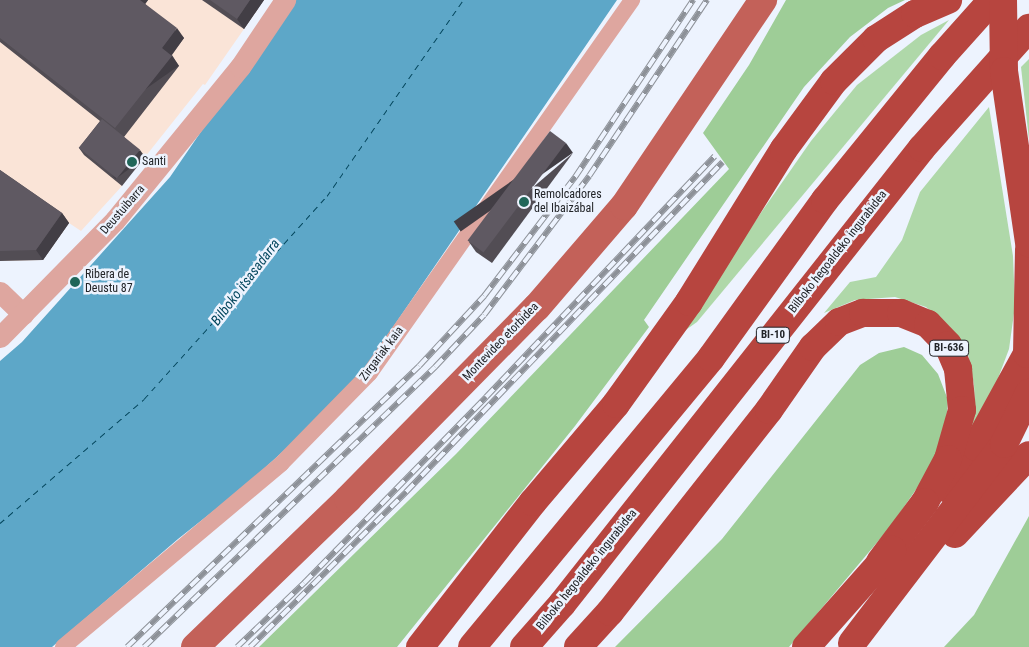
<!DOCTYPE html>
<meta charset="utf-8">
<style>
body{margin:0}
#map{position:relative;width:1029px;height:647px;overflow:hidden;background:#edf3fe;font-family:"Roboto Condensed",sans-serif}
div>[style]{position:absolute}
.industrial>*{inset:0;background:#fae4d7}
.green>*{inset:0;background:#afd8a9}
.forest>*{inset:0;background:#9ecd97}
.water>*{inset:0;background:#5da7c8}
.ferry>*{height:1px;margin-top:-0.5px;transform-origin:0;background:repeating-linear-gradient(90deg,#02455c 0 6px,transparent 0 11px)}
.pedestrian>*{height:16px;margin:-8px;padding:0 8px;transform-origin:8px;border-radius:8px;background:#dea69f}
.minor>*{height:21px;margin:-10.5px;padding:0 10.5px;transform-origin:10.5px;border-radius:10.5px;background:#dea69f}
.primary>*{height:28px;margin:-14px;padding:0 14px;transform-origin:14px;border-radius:14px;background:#c36159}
.motorway>*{height:28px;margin:-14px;padding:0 14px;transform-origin:14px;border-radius:14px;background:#b7453f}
.rail>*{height:5.5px;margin-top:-2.75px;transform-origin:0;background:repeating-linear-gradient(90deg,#edf3fe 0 11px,#8d9198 0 22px);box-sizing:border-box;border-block:1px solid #8d9198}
.motorway-bridge>*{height:28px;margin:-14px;padding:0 14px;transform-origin:14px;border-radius:14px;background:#b7453f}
.wall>*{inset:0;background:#524d54}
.shaded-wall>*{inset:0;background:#423e45;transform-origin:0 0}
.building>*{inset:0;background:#5f5962;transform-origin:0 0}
.dots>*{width:14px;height:14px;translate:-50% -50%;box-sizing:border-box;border:2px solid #edf3fe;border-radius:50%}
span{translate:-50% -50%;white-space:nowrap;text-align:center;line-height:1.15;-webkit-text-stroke:5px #edf3fe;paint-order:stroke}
.shield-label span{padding:1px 4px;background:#edf3fe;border:1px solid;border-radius:4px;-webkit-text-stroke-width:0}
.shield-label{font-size:11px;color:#222428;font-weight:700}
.poi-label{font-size:12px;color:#222428}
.left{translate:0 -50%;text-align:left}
.street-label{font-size:12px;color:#222428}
.water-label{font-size:14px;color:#02455c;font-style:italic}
</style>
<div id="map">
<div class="industrial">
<i style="clip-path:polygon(0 0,245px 0,258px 9px,205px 85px,203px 84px,145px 157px,122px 138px,122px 186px,81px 231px,69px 223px,43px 260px,0 261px)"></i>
</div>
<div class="green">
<i style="clip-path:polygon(949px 20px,697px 322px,673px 339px,811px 141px,857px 85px,921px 35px)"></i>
<i style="clip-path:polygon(1029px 59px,1029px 140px,1021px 67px)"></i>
<i style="clip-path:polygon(989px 107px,1013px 256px,1015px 306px,1009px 349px,991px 397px,970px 436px,975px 408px,974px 385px,968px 354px,949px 326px,926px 307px,895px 297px,855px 300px,824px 313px,850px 282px,876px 277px,902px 240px,920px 192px)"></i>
</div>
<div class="forest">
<i style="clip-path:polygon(786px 0,905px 0,888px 8px,850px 37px,804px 87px,644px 320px,649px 327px,575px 426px,397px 647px,259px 647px,456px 454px,729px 169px,703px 133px,749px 65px)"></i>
<i style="clip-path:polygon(904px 347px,922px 355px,938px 374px,948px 400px,945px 435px,924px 478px,890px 527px,789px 647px,615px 647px,722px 539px,860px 365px,879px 353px)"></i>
<i style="clip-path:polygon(1029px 516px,1029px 647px,944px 647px,974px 615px)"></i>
</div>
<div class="water">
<i style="clip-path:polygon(291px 0,617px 0,365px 368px,302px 434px,245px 486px,178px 539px,52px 647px,0 647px,0 361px,22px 342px,170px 177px)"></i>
</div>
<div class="ferry">
<i style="left:0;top:523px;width:190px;rotate:-40.7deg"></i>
<i style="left:144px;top:399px;width:273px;rotate:-48deg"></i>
<i style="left:327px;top:196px;width:239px;rotate:-55.2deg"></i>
</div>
<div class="pedestrian">
<i style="left:63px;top:647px;width:285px;rotate:-40deg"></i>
<i style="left:281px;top:464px;width:127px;rotate:-45.6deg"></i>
<i style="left:370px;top:373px;width:456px;rotate:-54.9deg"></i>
</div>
<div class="minor">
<i style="left:0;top:292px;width:32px;rotate:44deg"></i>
<i style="left:0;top:337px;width:164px;rotate:-45.5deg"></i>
<i style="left:115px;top:220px;width:198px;rotate:-50.8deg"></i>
<i style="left:240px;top:67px;width:81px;rotate:-56.1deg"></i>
</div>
<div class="primary">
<i style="left:195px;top:647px;width:213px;rotate:-44deg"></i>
<i style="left:348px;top:499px;width:269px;rotate:-45.5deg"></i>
<i style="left:537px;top:307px;width:133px;rotate:-49.3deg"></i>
<i style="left:624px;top:206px;width:249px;rotate:-56deg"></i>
</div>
<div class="motorway">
<i style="left:948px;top:489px;width:50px;rotate:-56.3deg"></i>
<i style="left:976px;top:447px;width:106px;rotate:-61.3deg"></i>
<i style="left:1027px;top:354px;width:105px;rotate:-88.9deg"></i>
<i style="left:955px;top:534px;width:108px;rotate:-46.9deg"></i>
<i style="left:852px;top:643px;width:250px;rotate:-52.6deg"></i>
<i style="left:1004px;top:444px;width:57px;rotate:-63.9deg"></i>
<i style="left:420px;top:647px;width:184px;rotate:-52.1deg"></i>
<i style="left:533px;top:502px;width:128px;rotate:-49.7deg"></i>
<i style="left:616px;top:404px;width:125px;rotate:-54.4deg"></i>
<i style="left:689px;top:302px;width:180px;rotate:-58.2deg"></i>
<i style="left:784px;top:149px;width:84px;rotate:-53.7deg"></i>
<i style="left:834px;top:81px;width:59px;rotate:-45deg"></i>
<i style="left:876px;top:39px;width:46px;rotate:-32.7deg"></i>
<i style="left:915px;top:14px;width:36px;rotate:-23deg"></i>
<i style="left:472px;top:647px;width:375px;rotate:-50.4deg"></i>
<i style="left:711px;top:358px;width:195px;rotate:-54.2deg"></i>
<i style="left:825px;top:200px;width:186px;rotate:-50.9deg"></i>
<i style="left:942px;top:56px;width:75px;rotate:-48.2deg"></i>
<i style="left:524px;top:647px;width:57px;rotate:-48.5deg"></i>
<i style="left:562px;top:604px;width:581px;rotate:-51.71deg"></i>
<i style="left:922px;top:148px;width:161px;rotate:-48.3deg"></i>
<i style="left:578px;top:647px;width:47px;rotate:-47.6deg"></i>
<i style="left:610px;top:612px;width:257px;rotate:-51.8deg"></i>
<i style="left:769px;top:410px;width:77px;rotate:-55.1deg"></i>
<i style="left:813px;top:347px;width:36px;rotate:-44deg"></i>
<i style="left:839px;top:322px;width:26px;rotate:-21deg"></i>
<i style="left:863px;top:313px;width:38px"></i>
<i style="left:901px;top:313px;width:29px;rotate:22deg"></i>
<i style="left:928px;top:324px;width:29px;rotate:46deg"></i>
<i style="left:948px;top:345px;width:26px;rotate:67deg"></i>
<i style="left:958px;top:369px;width:41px;rotate:84.4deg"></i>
<i style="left:962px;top:410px;width:51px;rotate:105.9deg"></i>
<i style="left:948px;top:459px;width:49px;rotate:118.1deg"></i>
<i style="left:925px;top:502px;width:75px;rotate:126.9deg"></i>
<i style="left:806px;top:647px;width:130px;rotate:-48.4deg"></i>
</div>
<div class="rail">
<i style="left:127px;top:647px;width:405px;rotate:-43.9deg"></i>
<i style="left:419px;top:366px;width:96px;rotate:-47.1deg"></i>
<i style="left:484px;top:296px;width:150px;rotate:-52.6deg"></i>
<i style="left:575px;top:177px;width:213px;rotate:-56.3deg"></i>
<i style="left:144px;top:647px;width:404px;rotate:-43.9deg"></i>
<i style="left:435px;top:367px;width:71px;rotate:-46.7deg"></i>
<i style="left:484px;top:315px;width:174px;rotate:-52.9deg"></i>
<i style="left:589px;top:176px;width:212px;rotate:-56.2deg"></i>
<i style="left:237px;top:647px;width:93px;rotate:-43.7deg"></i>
<i style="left:304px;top:583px;width:260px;rotate:-45.6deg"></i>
<i style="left:486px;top:397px;width:332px;rotate:-46.5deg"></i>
<i style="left:250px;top:647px;width:220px;rotate:-44.8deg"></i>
<i style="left:406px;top:492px;width:457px;rotate:-46.2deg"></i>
</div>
<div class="motorway-bridge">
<i style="left:1003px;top:0;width:71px;rotate:89.2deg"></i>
<i style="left:1004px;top:71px;width:174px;rotate:81.7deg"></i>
</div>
<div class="wall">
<i style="clip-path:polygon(0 0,148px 0,145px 4px,184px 38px,172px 55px,179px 66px,124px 137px,145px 157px,122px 186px,84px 155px,79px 148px,100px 121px,0 42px)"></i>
<i style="clip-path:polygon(202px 0,264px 0,244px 29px)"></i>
<i style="clip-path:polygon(573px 153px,492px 263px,476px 252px,469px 242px)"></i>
<i style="clip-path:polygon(0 170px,62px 213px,69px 223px,43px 260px,0 261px)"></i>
</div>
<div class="shaded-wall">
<i style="clip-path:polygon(138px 0,148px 0,143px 7px)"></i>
<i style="clip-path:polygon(250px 0,264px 0,244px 29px,237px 19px)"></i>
<i style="clip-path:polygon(177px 28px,184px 38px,169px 58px,162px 48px)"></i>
<i style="left:172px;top:56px;width:12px;height:92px;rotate:55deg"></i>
<i style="left:566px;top:143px;width:12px;height:137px;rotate:55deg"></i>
<i style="left:140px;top:150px;width:9px;height:37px;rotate:54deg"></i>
<i style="clip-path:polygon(62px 213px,69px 223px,43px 260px,36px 250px)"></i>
</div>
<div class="building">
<i style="clip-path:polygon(0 0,140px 0,177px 28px,162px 48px,172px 56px,115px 128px,0 38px)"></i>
<i style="clip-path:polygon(210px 0,250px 0,237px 19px)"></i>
<i style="left:102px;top:119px;width:49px;height:37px;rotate:39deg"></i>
<i style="left:550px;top:131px;width:20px;height:137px;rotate:37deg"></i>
<i style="clip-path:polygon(0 170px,62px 213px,36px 250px,0 251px)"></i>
</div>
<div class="dots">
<i style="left:132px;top:162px;background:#206659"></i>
<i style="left:524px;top:202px;background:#206659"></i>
<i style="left:75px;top:282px;background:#206659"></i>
</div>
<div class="shield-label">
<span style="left:773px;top:335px">BI-10</span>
<span style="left:949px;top:348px">BI-636</span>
</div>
<div class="poi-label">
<span class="left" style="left:142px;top:162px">Santi</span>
<span class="left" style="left:534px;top:202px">Remolcadores<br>del Ibaizábal</span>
<span class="left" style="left:85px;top:282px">Ribera de<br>Deustu 87</span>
</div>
<div class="street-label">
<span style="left:123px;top:210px;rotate:-49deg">Deustuibarra</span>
<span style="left:838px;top:252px;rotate:-52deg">Bilboko hegoaldeko ingurabidea</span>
<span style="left:501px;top:342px;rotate:-46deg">Montevideo etorbidea</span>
<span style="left:382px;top:354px;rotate:-53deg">Zirgariak kaia</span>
<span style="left:587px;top:570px;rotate:-51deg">Bilboko hegoaldeko ingurabidea</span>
</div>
<div class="water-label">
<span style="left:245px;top:282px;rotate:-53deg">Bilboko itsasadarra</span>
</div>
</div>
